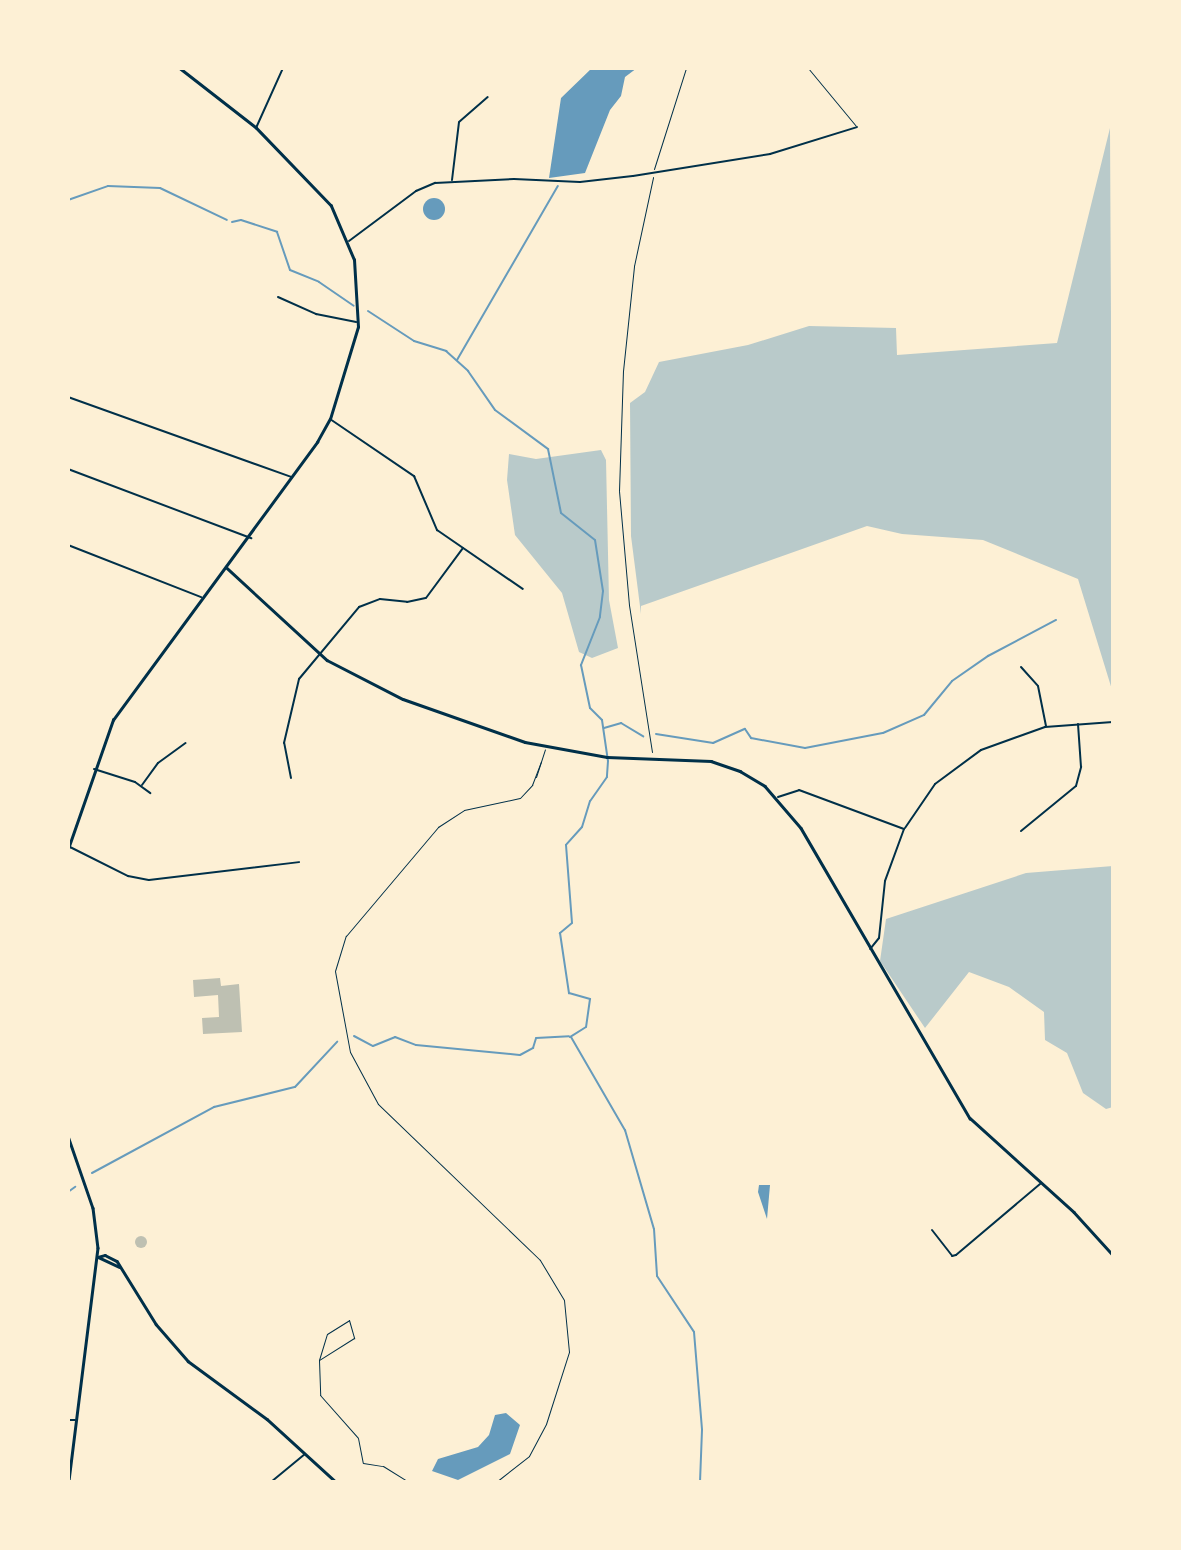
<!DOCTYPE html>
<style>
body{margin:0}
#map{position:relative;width:1181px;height:1550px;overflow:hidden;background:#fdf0d5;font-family:Rubik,sans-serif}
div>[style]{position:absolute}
.green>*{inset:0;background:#b9caca}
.water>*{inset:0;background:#669bbc}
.round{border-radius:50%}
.stream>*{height:2px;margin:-1px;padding:0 1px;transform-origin:1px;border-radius:1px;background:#669bbc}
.building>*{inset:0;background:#bec0b2}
.path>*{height:1px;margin:-0.5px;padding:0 0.5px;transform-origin:0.5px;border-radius:0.5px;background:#003049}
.service>*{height:1px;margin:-0.5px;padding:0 0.5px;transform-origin:0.5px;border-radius:0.5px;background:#003049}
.minor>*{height:2px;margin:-1px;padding:0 1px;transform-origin:1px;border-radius:1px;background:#003049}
.secondary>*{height:2.5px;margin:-1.25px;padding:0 1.25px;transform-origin:1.25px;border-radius:1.25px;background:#003049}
span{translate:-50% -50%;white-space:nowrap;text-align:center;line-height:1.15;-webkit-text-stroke:6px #fdf0d5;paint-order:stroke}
.frame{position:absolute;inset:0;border:70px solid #fdf0d5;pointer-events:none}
</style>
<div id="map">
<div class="green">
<i style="clip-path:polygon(1110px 128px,1113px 693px,1078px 579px,983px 540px,902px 534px,867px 526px,641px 606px,641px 614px,631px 536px,630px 403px,645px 392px,659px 362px,748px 345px,809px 326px,896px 328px,897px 355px,1057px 343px)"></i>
<i style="clip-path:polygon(601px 450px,606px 460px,609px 600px,618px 648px,592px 658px,579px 652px,562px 593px,515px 535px,507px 480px,509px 454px,536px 459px)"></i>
<i style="clip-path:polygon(1113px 866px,1113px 1107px,1106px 1109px,1083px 1093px,1067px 1053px,1045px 1040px,1044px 1012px,1009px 987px,969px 972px,925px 1028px,880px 961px,886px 919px,1026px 873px)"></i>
</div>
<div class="water">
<i style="clip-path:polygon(592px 68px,637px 68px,625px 77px,621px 96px,610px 110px,585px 173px,549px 178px,561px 98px)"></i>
<i class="round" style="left:423px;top:198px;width:22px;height:22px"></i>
<i style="clip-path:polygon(759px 1185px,770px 1185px,767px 1219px,758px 1192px)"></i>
<i style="clip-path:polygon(506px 1413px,520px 1425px,510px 1454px,458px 1480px,432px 1471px,438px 1459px,478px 1447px,489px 1435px,495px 1415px)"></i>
</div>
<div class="stream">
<i style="left:68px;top:200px;width:42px;rotate:-19.3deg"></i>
<i style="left:108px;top:186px;width:52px;rotate:2.2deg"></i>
<i style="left:160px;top:188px;width:74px;rotate:25.5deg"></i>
<i style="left:232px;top:222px;width:9px;rotate:-13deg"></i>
<i style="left:241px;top:220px;width:38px;rotate:18deg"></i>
<i style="left:277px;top:232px;width:40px;rotate:71.1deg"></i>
<i style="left:290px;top:270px;width:31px;rotate:22deg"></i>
<i style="left:319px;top:282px;width:42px;rotate:34.4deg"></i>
<i style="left:368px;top:311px;width:55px;rotate:33.1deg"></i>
<i style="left:414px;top:341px;width:34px;rotate:17deg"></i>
<i style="left:446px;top:351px;width:30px;rotate:42deg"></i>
<i style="left:468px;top:371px;width:47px;rotate:55.3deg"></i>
<i style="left:495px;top:410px;width:66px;rotate:36.3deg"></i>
<i style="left:548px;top:449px;width:65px;rotate:78.5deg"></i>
<i style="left:561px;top:513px;width:43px;rotate:38.5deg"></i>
<i style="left:595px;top:540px;width:52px;rotate:81.1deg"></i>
<i style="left:603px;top:591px;width:26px;rotate:97deg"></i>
<i style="left:600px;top:617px;width:52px;rotate:111.6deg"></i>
<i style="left:581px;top:665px;width:44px;rotate:78.2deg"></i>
<i style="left:590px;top:708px;width:17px;rotate:45deg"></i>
<i style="left:602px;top:720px;width:41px;rotate:81.7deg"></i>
<i style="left:608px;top:761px;width:16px;rotate:94deg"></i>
<i style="left:607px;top:777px;width:29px;rotate:125deg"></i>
<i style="left:590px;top:801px;width:27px;rotate:107deg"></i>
<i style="left:582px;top:827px;width:24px;rotate:132deg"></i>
<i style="left:566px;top:845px;width:78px;rotate:85.6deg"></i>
<i style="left:572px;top:923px;width:16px;rotate:140deg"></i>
<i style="left:560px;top:933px;width:61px;rotate:81.5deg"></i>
<i style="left:569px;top:993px;width:22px;rotate:16deg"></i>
<i style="left:590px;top:999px;width:28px;rotate:98deg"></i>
<i style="left:586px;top:1027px;width:19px;rotate:148deg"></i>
<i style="left:457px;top:360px;width:201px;rotate:-59.9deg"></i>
<i style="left:604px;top:728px;width:18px;rotate:-16deg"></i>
<i style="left:621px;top:723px;width:26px;rotate:31deg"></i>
<i style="left:656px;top:734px;width:58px;rotate:9deg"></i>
<i style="left:713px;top:743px;width:35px;rotate:-24deg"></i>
<i style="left:745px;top:729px;width:11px;rotate:56deg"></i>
<i style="left:751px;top:738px;width:55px;rotate:10.5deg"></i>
<i style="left:805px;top:748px;width:79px;rotate:-10.9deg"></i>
<i style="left:883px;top:733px;width:45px;rotate:-23.7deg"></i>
<i style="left:924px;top:715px;width:44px;rotate:-50.5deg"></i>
<i style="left:952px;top:681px;width:44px;rotate:-34.8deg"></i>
<i style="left:988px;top:656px;width:77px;rotate:-27.9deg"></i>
<i style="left:354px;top:1036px;width:21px;rotate:28deg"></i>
<i style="left:373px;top:1046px;width:24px;rotate:-22deg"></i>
<i style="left:395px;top:1037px;width:22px;rotate:21deg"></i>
<i style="left:416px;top:1045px;width:104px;rotate:5.5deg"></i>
<i style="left:520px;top:1055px;width:15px;rotate:-28deg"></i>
<i style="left:533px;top:1048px;width:10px;rotate:-73deg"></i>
<i style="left:536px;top:1038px;width:33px;rotate:-3deg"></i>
<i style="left:571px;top:1037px;width:108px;rotate:59.9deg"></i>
<i style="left:625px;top:1130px;width:103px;rotate:73.7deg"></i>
<i style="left:654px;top:1229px;width:47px;rotate:86.3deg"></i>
<i style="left:657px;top:1276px;width:67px;rotate:56.5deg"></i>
<i style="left:694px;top:1332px;width:98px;rotate:85.3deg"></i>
<i style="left:702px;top:1430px;width:52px;rotate:92.2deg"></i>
<i style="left:92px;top:1173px;width:139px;rotate:-28.4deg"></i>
<i style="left:214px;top:1107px;width:83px;rotate:-13.9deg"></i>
<i style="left:295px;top:1087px;width:62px;rotate:-47deg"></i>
<i style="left:68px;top:1192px;width:9px;rotate:-36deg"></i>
</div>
<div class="building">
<i style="clip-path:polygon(220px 978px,221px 986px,239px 984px,242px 1032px,203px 1034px,202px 1018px,219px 1017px,218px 995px,194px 997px,193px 980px)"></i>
<i class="round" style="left:135px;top:1236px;width:12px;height:12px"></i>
</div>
<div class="path">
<i style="left:654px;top:169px;width:106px;rotate:-72.4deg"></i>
<i style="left:652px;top:752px;width:149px;rotate:-98.9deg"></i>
<i style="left:629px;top:605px;width:114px;rotate:-95deg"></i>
<i style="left:619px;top:491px;width:120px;rotate:-88.1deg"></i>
<i style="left:623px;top:371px;width:106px;rotate:-84deg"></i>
<i style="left:634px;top:266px;width:91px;rotate:-77.9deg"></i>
</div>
<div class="service">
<i style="left:808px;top:68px;width:75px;rotate:50.4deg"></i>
<i style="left:536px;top:777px;width:29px;rotate:-72deg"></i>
<i style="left:319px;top:1360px;width:27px;rotate:-73deg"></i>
<i style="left:327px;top:1334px;width:26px;rotate:-32deg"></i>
<i style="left:349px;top:1320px;width:19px;rotate:74deg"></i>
<i style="left:354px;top:1338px;width:41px;rotate:147.8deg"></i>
<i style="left:319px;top:1360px;width:35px;rotate:88deg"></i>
<i style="left:320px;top:1395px;width:57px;rotate:48.5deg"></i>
<i style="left:358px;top:1438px;width:25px;rotate:79deg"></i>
<i style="left:363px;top:1463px;width:20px;rotate:9deg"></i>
<i style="left:383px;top:1466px;width:31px;rotate:32deg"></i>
<i style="left:496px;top:1482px;width:42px;rotate:-38.2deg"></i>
<i style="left:529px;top:1456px;width:36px;rotate:-62deg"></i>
<i style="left:546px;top:1424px;width:76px;rotate:-72.3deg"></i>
<i style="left:569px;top:1352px;width:52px;rotate:-95.5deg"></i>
<i style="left:564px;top:1300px;width:47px;rotate:-121deg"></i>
<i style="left:540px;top:1260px;width:225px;rotate:-136.1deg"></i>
<i style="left:378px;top:1104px;width:59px;rotate:-118.3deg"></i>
<i style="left:350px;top:1052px;width:82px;rotate:-100.5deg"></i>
<i style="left:335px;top:971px;width:37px;rotate:-73deg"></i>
<i style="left:346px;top:936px;width:143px;rotate:-49.8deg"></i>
<i style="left:438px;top:827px;width:31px;rotate:-33deg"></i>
<i style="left:464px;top:810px;width:57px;rotate:-12.1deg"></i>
<i style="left:520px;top:798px;width:18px;rotate:-47deg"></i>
<i style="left:532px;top:785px;width:25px;rotate:-69deg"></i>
</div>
<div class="minor">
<i style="left:256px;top:128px;width:66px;rotate:-65.8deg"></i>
<i style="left:452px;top:180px;width:58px;rotate:-83.1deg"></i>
<i style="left:459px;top:122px;width:38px;rotate:-41deg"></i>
<i style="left:349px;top:241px;width:84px;rotate:-36.7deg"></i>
<i style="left:416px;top:191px;width:21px;rotate:-23deg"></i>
<i style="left:435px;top:183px;width:79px;rotate:-2.9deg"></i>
<i style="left:514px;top:179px;width:66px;rotate:2.6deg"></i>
<i style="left:580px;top:182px;width:53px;rotate:-6.5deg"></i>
<i style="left:633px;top:176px;width:139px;rotate:-9.1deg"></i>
<i style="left:770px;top:154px;width:91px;rotate:-17.2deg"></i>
<i style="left:278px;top:297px;width:42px;rotate:24.1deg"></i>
<i style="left:316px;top:314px;width:41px;rotate:11.3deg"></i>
<i style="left:68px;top:397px;width:237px;rotate:19.7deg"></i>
<i style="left:330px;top:419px;width:102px;rotate:34.2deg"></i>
<i style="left:414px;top:476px;width:59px;rotate:66.9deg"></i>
<i style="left:437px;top:530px;width:104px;rotate:34.5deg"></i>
<i style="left:68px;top:469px;width:196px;rotate:20.7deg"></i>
<i style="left:68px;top:545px;width:143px;rotate:21.4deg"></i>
<i style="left:1021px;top:667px;width:25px;rotate:48deg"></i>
<i style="left:1038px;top:686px;width:41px;rotate:78.7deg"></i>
<i style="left:94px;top:769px;width:43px;rotate:17.6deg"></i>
<i style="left:135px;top:782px;width:19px;rotate:36deg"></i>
<i style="left:291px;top:778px;width:36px;rotate:-101deg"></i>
<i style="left:284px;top:743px;width:66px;rotate:-76.8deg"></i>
<i style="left:299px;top:679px;width:94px;rotate:-50.2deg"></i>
<i style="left:359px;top:607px;width:22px;rotate:-21deg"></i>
<i style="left:380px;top:599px;width:27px;rotate:6deg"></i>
<i style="left:407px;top:602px;width:19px;rotate:-12deg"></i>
<i style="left:426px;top:598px;width:62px;rotate:-53.5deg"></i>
<i style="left:142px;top:785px;width:27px;rotate:-54deg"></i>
<i style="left:158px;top:763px;width:34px;rotate:-36deg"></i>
<i style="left:778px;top:797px;width:22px;rotate:-18deg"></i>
<i style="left:799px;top:790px;width:112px;rotate:20.4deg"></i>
<i style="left:904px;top:829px;width:55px;rotate:110.1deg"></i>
<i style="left:885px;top:881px;width:57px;rotate:96deg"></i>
<i style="left:879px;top:938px;width:14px;rotate:129deg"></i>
<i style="left:905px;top:828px;width:53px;rotate:-55.7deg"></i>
<i style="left:935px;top:784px;width:57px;rotate:-36.5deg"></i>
<i style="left:981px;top:750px;width:68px;rotate:-19.8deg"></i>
<i style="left:1045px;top:727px;width:68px;rotate:-4.2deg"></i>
<i style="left:1021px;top:831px;width:71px;rotate:-39.3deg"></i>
<i style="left:1076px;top:786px;width:20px;rotate:-75deg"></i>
<i style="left:1081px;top:767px;width:43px;rotate:-94deg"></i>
<i style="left:70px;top:847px;width:65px;rotate:26.6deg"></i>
<i style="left:128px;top:876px;width:21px;rotate:11deg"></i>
<i style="left:149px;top:880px;width:151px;rotate:-6.8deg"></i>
<i style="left:932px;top:1230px;width:33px;rotate:52deg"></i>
<i style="left:952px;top:1256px;width:4px;rotate:-14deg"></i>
<i style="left:956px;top:1255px;width:110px;rotate:-40.2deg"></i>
<i style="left:68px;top:1420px;width:7px"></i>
<i style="left:271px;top:1482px;width:44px;rotate:-39.5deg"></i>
</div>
<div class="secondary">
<i style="left:227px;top:568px;width:136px;rotate:42.6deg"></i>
<i style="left:327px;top:660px;width:85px;rotate:27.2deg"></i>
<i style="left:403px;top:699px;width:129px;rotate:19.4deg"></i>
<i style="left:525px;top:742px;width:83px;rotate:10.4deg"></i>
<i style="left:607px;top:757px;width:104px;rotate:2.2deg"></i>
<i style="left:711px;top:761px;width:31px;rotate:19deg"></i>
<i style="left:740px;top:771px;width:29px;rotate:31deg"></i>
<i style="left:765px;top:786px;width:55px;rotate:49.4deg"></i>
<i style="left:801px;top:828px;width:336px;rotate:59.8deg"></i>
<i style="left:970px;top:1118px;width:140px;rotate:42.1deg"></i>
<i style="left:1074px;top:1212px;width:58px;rotate:47.8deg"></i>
<i style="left:68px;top:849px;width:137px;rotate:-70.8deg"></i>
<i style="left:113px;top:720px;width:345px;rotate:-53.7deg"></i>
<i style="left:317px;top:442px;width:26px;rotate:-61deg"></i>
<i style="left:330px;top:419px;width:96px;rotate:-73.1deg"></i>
<i style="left:358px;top:327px;width:67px;rotate:-93.4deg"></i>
<i style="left:354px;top:260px;width:59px;rotate:-113.1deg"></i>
<i style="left:331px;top:206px;width:108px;rotate:-133.9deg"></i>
<i style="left:256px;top:128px;width:98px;rotate:-142.1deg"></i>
<i style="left:68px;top:1136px;width:76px;rotate:70.9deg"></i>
<i style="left:93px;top:1208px;width:40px;rotate:82.9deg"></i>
<i style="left:98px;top:1248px;width:236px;rotate:97.1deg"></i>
<i style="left:98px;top:1257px;width:7px;rotate:-16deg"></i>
<i style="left:105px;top:1255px;width:13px;rotate:27deg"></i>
<i style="left:117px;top:1261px;width:74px;rotate:58.2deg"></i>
<i style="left:156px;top:1324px;width:49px;rotate:49.1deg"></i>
<i style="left:188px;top:1361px;width:98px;rotate:36.3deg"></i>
<i style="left:267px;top:1419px;width:93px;rotate:42.4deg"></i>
<i style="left:98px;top:1257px;width:23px;rotate:25deg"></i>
</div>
<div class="frame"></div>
</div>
